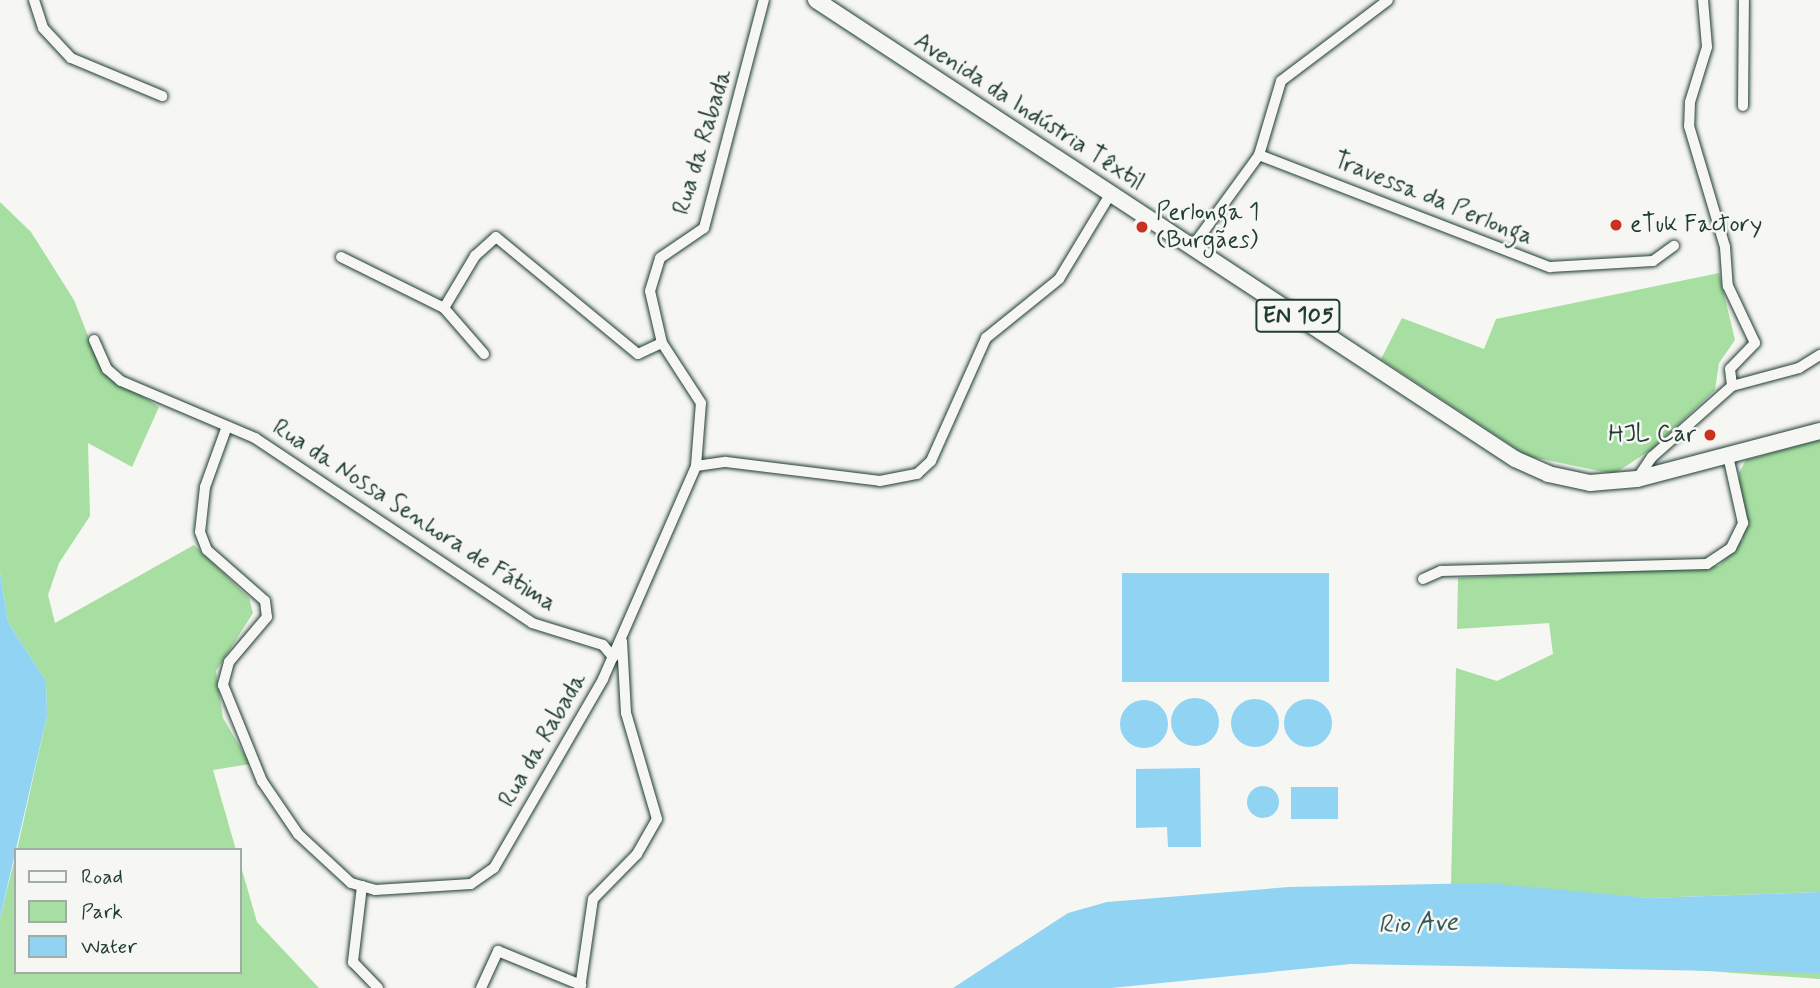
<!DOCTYPE html>
<meta charset="utf-8">
<style>
body{margin:0}
#map{position:relative;width:1820px;height:988px;overflow:hidden;background:#f6f6f2;font-family:Mynerve,sans-serif}
div>[style]{position:absolute}
.green>*{inset:0;background:#a7dfa2}
.water>*{inset:0;background:#91d3f3;transform-origin:0 0}
.round{border-radius:50%}
.roads{filter:drop-shadow(0 0 2px #1f3d34) drop-shadow(0 0 2px #1f3d34)}
.minor>*{height:10px;margin:-5px;padding:0 5px;transform-origin:5px;border-radius:5px;background:#f6f6f2}
.primary>*{height:16px;margin:-8px;padding:0 8px;transform-origin:8px;border-radius:8px;background:#f6f6f2}
.dots>*{width:19px;height:19px;translate:-50% -50%;box-sizing:border-box;border:4px solid #f6f6f2;border-radius:50%}
span{translate:-50% -50%;white-space:nowrap;text-align:center;line-height:1.15;-webkit-text-stroke:5px #f6f6f2;paint-order:stroke}
.shield-label span{padding:2px 5px;background:#f6f6f2;border:2px solid;border-radius:5px;-webkit-text-stroke-width:0}
.shield-label{font-size:23px;color:#1f3d34;font-weight:700}
.street-label{font-size:24px;color:#1f3d34}
.poi-label{font-size:24px;color:#1f3d34}
.left{translate:0 -50%;text-align:left}
.right{translate:-100% -50%;text-align:right}
.water-label{font-size:26px;color:#365b5a;font-style:italic}
.legend{position:absolute;left:14px;top:848px;width:228px;height:126px;box-sizing:border-box;background:#f6f6f2;border:2px solid #a0aca6;margin:0;padding:9px 12px;list-style:none;font-size:21px;color:#1f3d34}
.legend li{display:flex;align-items:center;gap:14px;height:35px}
.legend b{width:35px;border:2px solid #a0aca6}
</style>
<div id="map">
<div class="green">
<i style="clip-path:polygon(0 202px,31px 232px,74px 300px,101px 369px,159px 407px,132px 467px,88px 443px,90px 516px,59px 563px,48px 595px,55px 623px,194px 545px,249px 598px,253px 613px,216px 671px,223px 718px,250px 764px,213px 770px,236px 850px,17px 850px,47px 716px,46px 681px,8px 622px,0 572px)"></i>
<i style="clip-path:polygon(1719px 273px,1735px 340px,1719px 363px,1715px 390px,1652px 449px,1614px 474px,1527px 456px,1381px 359px,1402px 318px,1484px 349px,1496px 319px)"></i>
<i style="clip-path:polygon(1820px 440px,1820px 892px,1649px 898px,1451px 884px,1456px 668px,1497px 681px,1553px 654px,1549px 623px,1457px 629px,1458px 578px,1719px 566px,1743px 539px,1739px 473px,1746px 460px)"></i>
<i style="clip-path:polygon(16px 853px,16px 972px,240px 972px,240px 863px,257px 922px,319px 988px,0 988px,0 918px)"></i>
<i style="clip-path:polygon(1736px 967px,1820px 973px,1820px 979px,1665px 968px)"></i>
</div>
<div class="water">
<i style="clip-path:polygon(0 572px,8px 622px,46px 681px,47px 716px,0 918px)"></i>
<i style="left:1122px;top:573px;width:207px;height:109px"></i>
<i class="round" style="left:1171px;top:698px;width:48px;height:48px"></i>
<i class="round" style="left:1284px;top:699px;width:48px;height:48px"></i>
<i class="round" style="left:1231px;top:699px;width:48px;height:48px"></i>
<i class="round" style="left:1120px;top:700px;width:48px;height:48px"></i>
<i style="clip-path:polygon(1200px 768px,1201px 847px,1168px 847px,1167px 827px,1136px 828px,1136px 769px)"></i>
<i class="round" style="left:1247px;top:786px;width:32px;height:32px"></i>
<i style="left:1291px;top:787px;width:47px;height:32px"></i>
<i style="clip-path:polygon(1487px 883px,1649px 898px,1820px 892px,1820px 973px,1351px 964px,1111px 988px,953px 988px,1068px 913px,1107px 902px,1289px 887px)"></i>
</div>
<div class="roads">
<div class="minor">
<i style="left:34px;top:0;width:29px;rotate:72deg"></i>
<i style="left:43px;top:28px;width:41px;rotate:47deg"></i>
<i style="left:71px;top:58px;width:99px;rotate:22.7deg"></i>
<i style="left:1703px;top:0;width:47px;rotate:85.1deg"></i>
<i style="left:1707px;top:47px;width:58px;rotate:107.2deg"></i>
<i style="left:1690px;top:102px;width:24px;rotate:92deg"></i>
<i style="left:1689px;top:126px;width:126px;rotate:73.4deg"></i>
<i style="left:1725px;top:247px;width:39px;rotate:86deg"></i>
<i style="left:1728px;top:286px;width:63px;rotate:64.7deg"></i>
<i style="left:1755px;top:343px;width:36px;rotate:134deg"></i>
<i style="left:1730px;top:369px;width:17px;rotate:83deg"></i>
<i style="left:1743px;top:106px;width:106px;rotate:-89.5deg"></i>
<i style="left:1259px;top:155px;width:312px;rotate:21.1deg"></i>
<i style="left:1550px;top:267px;width:103px;rotate:-3.3deg"></i>
<i style="left:1653px;top:261px;width:26px;rotate:-36deg"></i>
<i style="left:1193px;top:246px;width:112px;rotate:-54deg"></i>
<i style="left:1259px;top:155px;width:77px;rotate:-73.4deg"></i>
<i style="left:1281px;top:81px;width:134px;rotate:-37.1deg"></i>
<i style="left:341px;top:257px;width:115px;rotate:26.3deg"></i>
<i style="left:444px;top:308px;width:61px;rotate:49deg"></i>
<i style="left:444px;top:308px;width:61px;rotate:-59.2deg"></i>
<i style="left:475px;top:256px;width:28px;rotate:-42deg"></i>
<i style="left:496px;top:237px;width:184px;rotate:39.5deg"></i>
<i style="left:638px;top:354px;width:26px;rotate:-25deg"></i>
<i style="left:94px;top:340px;width:32px;rotate:66deg"></i>
<i style="left:107px;top:369px;width:18px;rotate:41deg"></i>
<i style="left:121px;top:381px;width:146px;rotate:23deg"></i>
<i style="left:255px;top:438px;width:333px;rotate:33.7deg"></i>
<i style="left:532px;top:623px;width:74px;rotate:17.2deg"></i>
<i style="left:603px;top:645px;width:16px;rotate:50deg"></i>
<i style="left:226px;top:429px;width:62px;rotate:109.9deg"></i>
<i style="left:205px;top:487px;width:45px;rotate:96.3deg"></i>
<i style="left:200px;top:532px;width:19px;rotate:69deg"></i>
<i style="left:207px;top:550px;width:77px;rotate:41.3deg"></i>
<i style="left:265px;top:601px;width:16px;rotate:83deg"></i>
<i style="left:267px;top:617px;width:59px;rotate:130.2deg"></i>
<i style="left:229px;top:662px;width:24px;rotate:105deg"></i>
<i style="left:223px;top:685px;width:104px;rotate:67.9deg"></i>
<i style="left:262px;top:781px;width:64px;rotate:55.8deg"></i>
<i style="left:298px;top:834px;width:72px;rotate:42.8deg"></i>
<i style="left:351px;top:883px;width:25px;rotate:16deg"></i>
<i style="left:375px;top:890px;width:96px;rotate:-3.6deg"></i>
<i style="left:471px;top:884px;width:28px;rotate:-35deg"></i>
<i style="left:494px;top:868px;width:218px;rotate:-60deg"></i>
<i style="left:603px;top:679px;width:232px;rotate:-66.4deg"></i>
<i style="left:696px;top:466px;width:63px;rotate:-85.5deg"></i>
<i style="left:701px;top:403px;width:72px;rotate:-123deg"></i>
<i style="left:662px;top:343px;width:53px;rotate:-103deg"></i>
<i style="left:650px;top:291px;width:34px;rotate:-73deg"></i>
<i style="left:660px;top:258px;width:53px;rotate:-34.3deg"></i>
<i style="left:704px;top:228px;width:236px;rotate:-75.3deg"></i>
<i style="left:696px;top:466px;width:30px;rotate:-8deg"></i>
<i style="left:726px;top:462px;width:155px;rotate:7deg"></i>
<i style="left:880px;top:481px;width:38px;rotate:-11deg"></i>
<i style="left:917px;top:474px;width:19px;rotate:-43deg"></i>
<i style="left:931px;top:461px;width:135px;rotate:-65.9deg"></i>
<i style="left:986px;top:338px;width:94px;rotate:-38.9deg"></i>
<i style="left:1059px;top:279px;width:100px;rotate:-58.8deg"></i>
<i style="left:1637px;top:479px;width:27px;rotate:-56deg"></i>
<i style="left:1652px;top:457px;width:107px;rotate:-41.6deg"></i>
<i style="left:1732px;top:386px;width:69px;rotate:-15deg"></i>
<i style="left:1799px;top:368px;width:25px;rotate:-32deg"></i>
<i style="left:1423px;top:579px;width:20px;rotate:-24deg"></i>
<i style="left:1441px;top:571px;width:266px;rotate:-1.5deg"></i>
<i style="left:1707px;top:564px;width:29px;rotate:-34deg"></i>
<i style="left:1731px;top:548px;width:28px;rotate:-64deg"></i>
<i style="left:1743px;top:523px;width:69px;rotate:-102.6deg"></i>
<i style="left:362px;top:886px;width:77px;rotate:96.8deg"></i>
<i style="left:353px;top:962px;width:36px;rotate:46deg"></i>
<i style="left:481px;top:988px;width:41px;rotate:-65.3deg"></i>
<i style="left:498px;top:951px;width:90px;rotate:22.3deg"></i>
<i style="left:580px;top:988px;width:90px;rotate:-81.7deg"></i>
<i style="left:593px;top:899px;width:63px;rotate:-45.6deg"></i>
<i style="left:637px;top:854px;width:40px;rotate:-60.3deg"></i>
<i style="left:657px;top:819px;width:110px;rotate:-106.3deg"></i>
<i style="left:626px;top:713px;width:72px;rotate:-93.2deg"></i>
</div>
<div class="primary">
<i style="left:816px;top:0;width:836px;rotate:33.29deg"></i>
<i style="left:1515px;top:459px;width:36px;rotate:24deg"></i>
<i style="left:1548px;top:474px;width:43px;rotate:12.1deg"></i>
<i style="left:1590px;top:483px;width:47px;rotate:-4.9deg"></i>
<i style="left:1637px;top:479px;width:189px;rotate:-14.7deg"></i>
</div>
</div>
<div class="dots">
<i style="left:1616px;top:225px;background:#c8321e"></i>
<i style="left:1142px;top:227px;background:#c8321e"></i>
<i style="left:1710px;top:435px;background:#c8321e"></i>
</div>
<div class="shield-label">
<span style="left:1298px;top:316px">EN 105</span>
</div>
<div class="street-label">
<span style="left:1029px;top:112px;rotate:33deg">Avenida da Indústria Têxtil</span>
<span style="left:703px;top:142px;rotate:-73deg">Rua da Rabada</span>
<span style="left:1433px;top:199px;rotate:22deg">Travessa da Perlonga</span>
<span style="left:414px;top:516px;rotate:33deg">Rua da Nossa Senhora de Fátima</span>
<span style="left:543px;top:740px;rotate:-60deg">Rua da Rabada</span>
</div>
<div class="poi-label">
<span class="left" style="left:1156px;top:227px">Perlonga 1<br>(Burgães)</span>
<span class="left" style="left:1630px;top:225px">eTuk Factory</span>
<span class="right" style="left:1696px;top:435px">HJL Car</span>
</div>
<div class="water-label">
<span style="left:1418px;top:925px;rotate:-2deg">Rio Ave</span>
</div>
<ul class="legend">
<li><b style="height:9px;background:#f6f6f2"></b>Road</li>
<li><b style="height:19px;background:#a7dfa2"></b>Park</li>
<li><b style="height:19px;background:#91d3f3"></b>Water</li>
</ul>
</div>
